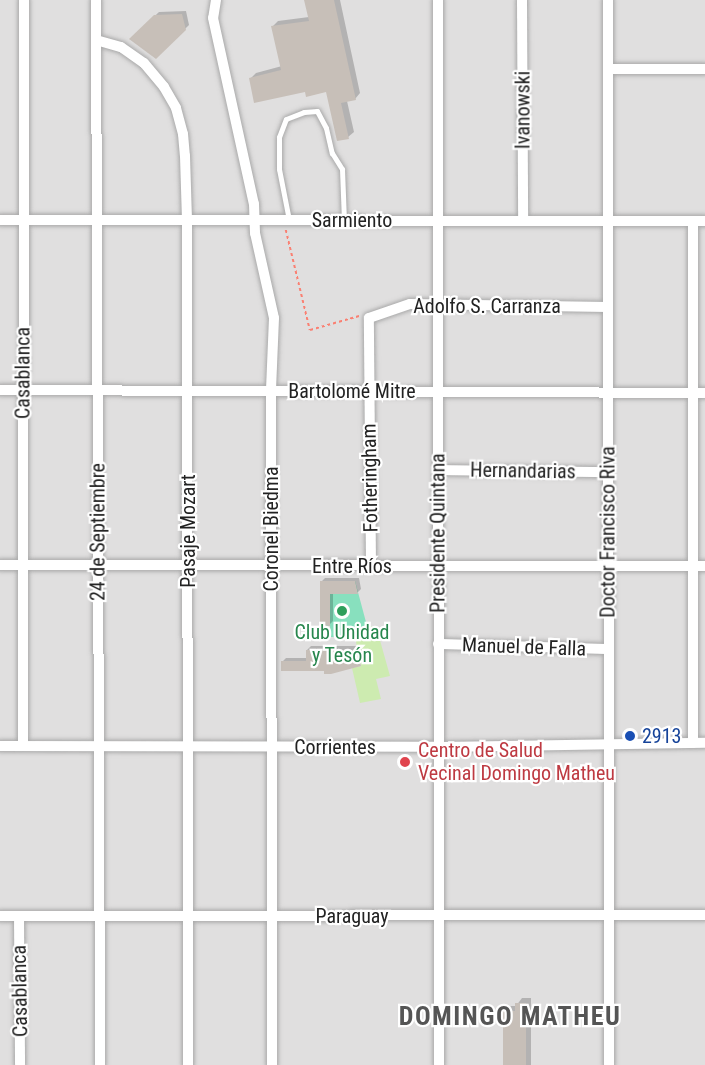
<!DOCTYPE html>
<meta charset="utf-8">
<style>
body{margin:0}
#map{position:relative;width:705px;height:1065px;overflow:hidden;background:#f2efe9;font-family:"Roboto Condensed",sans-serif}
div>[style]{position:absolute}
.residential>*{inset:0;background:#e0dfdf;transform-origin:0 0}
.grass>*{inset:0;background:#cdebb0}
.pitch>*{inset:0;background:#88e0be}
.shadow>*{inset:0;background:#0003}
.building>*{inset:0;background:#c7bfb8}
.path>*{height:1.5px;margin-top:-0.75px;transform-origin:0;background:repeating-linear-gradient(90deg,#fa8072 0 3px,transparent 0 6px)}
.roads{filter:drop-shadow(0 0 2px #a9a9a9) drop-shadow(0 0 2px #a9a9a9)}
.service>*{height:5px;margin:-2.5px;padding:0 2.5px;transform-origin:2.5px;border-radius:2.5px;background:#fff}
.minor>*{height:10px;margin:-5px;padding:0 5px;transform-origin:5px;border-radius:5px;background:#fff}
.dots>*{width:16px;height:16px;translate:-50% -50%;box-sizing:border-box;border:3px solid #fff;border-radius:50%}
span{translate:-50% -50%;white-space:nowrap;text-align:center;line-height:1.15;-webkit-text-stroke:4.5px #fff;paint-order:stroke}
.street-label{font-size:20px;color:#222}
.leisure-label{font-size:20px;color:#27864d}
.transit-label{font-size:20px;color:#164399}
.left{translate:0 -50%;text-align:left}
.health-label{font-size:20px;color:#be3a42}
.district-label{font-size:26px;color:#555;font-weight:700;letter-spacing:1.5px}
</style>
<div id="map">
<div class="residential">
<i style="left:0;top:0;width:705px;height:1065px"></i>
</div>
<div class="grass">
<i style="clip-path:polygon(376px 626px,390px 676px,376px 679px,381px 699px,360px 703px,352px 668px,361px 666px,355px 637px,370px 637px,367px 627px)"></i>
</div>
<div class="pitch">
<i style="clip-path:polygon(320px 581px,355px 581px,370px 637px,331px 637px,330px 626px,320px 625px)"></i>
</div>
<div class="shadow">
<i style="clip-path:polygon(306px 0,340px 0,360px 93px,355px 99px,347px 101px,354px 132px,348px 137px,327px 90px,306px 91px,250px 79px,256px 73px,282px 66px,273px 26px,278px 21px,309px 17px)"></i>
<i style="clip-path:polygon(186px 11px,189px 25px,156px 57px,131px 39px,159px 12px)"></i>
<i style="clip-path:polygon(325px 578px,359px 578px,361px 589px,358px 592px,333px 592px,333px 621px,330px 624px,322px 581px)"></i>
<i style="clip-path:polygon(311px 646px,361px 646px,364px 660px,360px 664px,325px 669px,282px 662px,286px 658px,307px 658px,307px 650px)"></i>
<i style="clip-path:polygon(522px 998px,531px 998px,531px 1065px,505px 1065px,505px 1012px,511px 1006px,516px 1006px)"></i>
</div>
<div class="building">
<i style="clip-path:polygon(304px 0,334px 0,356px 100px,341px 103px,349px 139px,337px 141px,326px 92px,306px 97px,305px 92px,254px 103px,249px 78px,281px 70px,271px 26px,309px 21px)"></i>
<i style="clip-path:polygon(182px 14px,186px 30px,156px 59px,129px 39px,154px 15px)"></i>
<i style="clip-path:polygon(320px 581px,355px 581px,358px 594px,330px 594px,330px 626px,320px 625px)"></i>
<i style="clip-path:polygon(306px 650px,357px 650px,361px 666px,331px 674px,324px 674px,324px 671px,281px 671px,281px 661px,306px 661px)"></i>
<i style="clip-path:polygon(515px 1003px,526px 1003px,526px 1065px,503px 1065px,503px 1011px,515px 1011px)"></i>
</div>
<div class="path">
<i style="left:286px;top:230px;width:103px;rotate:76.5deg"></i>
<i style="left:310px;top:330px;width:51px;rotate:-15.9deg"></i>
</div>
<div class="roads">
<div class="service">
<i style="left:289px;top:220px;width:52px;rotate:-101.1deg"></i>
<i style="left:279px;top:169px;width:32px;rotate:-90deg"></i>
<i style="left:279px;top:137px;width:19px;rotate:-69deg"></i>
<i style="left:286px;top:119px;width:19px;rotate:-21deg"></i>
<i style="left:304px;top:112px;width:13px;rotate:-4deg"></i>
<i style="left:317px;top:111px;width:19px;rotate:62deg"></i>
<i style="left:326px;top:128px;width:26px;rotate:77deg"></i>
<i style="left:332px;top:153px;width:19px;rotate:58deg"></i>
<i style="left:342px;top:169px;width:51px;rotate:87.8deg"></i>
</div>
<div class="minor">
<i style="left:96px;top:0;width:1065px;rotate:89.78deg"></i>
<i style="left:216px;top:0;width:18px;rotate:99deg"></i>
<i style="left:213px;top:18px;width:190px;rotate:77.6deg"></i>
<i style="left:254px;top:204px;width:29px;rotate:88deg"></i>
<i style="left:255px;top:233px;width:87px;rotate:77.4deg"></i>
<i style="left:274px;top:318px;width:73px;rotate:92.4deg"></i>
<i style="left:271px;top:391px;width:674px;rotate:89.91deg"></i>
<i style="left:438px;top:0;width:1065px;rotate:89.95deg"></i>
<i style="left:522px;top:0;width:221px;rotate:89.7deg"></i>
<i style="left:608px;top:0;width:1065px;rotate:89.95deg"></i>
<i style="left:96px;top:40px;width:26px;rotate:16deg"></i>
<i style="left:121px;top:47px;width:28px;rotate:35deg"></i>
<i style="left:144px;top:63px;width:31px;rotate:50deg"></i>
<i style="left:164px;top:87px;width:24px;rotate:60deg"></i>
<i style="left:176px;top:108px;width:27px;rotate:75deg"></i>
<i style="left:183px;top:134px;width:22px;rotate:85deg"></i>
<i style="left:185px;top:156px;width:64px;rotate:88.2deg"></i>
<i style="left:187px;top:220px;width:845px;rotate:89.93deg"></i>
<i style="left:608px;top:69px;width:97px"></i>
<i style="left:0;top:220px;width:705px;rotate:0.08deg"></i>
<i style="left:0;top:390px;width:705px;rotate:0.24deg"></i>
<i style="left:438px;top:470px;width:170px;rotate:0.7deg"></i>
<i style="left:0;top:565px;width:705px;rotate:0.08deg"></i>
<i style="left:371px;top:566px;width:248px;rotate:-90.5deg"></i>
<i style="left:369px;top:318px;width:43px;rotate:-18.9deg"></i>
<i style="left:410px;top:304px;width:198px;rotate:0.9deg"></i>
<i style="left:438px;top:644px;width:171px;rotate:1.7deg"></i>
<i style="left:693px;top:743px;width:522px;rotate:-90deg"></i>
<i style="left:0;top:746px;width:439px;rotate:0.1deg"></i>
<i style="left:439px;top:747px;width:266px;rotate:-0.9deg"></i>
<i style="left:23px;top:746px;width:746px;rotate:-89.92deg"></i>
<i style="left:0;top:916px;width:705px;rotate:-0.08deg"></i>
<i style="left:19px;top:916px;width:149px;rotate:89.6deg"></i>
</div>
</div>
<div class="dots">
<i style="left:342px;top:611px;background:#2e9e5b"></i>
<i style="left:630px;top:736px;background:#1a4fb4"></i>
<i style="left:405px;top:762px;background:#e0444e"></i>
</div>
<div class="street-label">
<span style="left:523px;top:110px;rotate:-90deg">Ivanowski</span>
<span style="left:352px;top:220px">Sarmiento</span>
<span style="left:487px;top:306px">Adolfo S. Carranza</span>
<span style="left:23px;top:373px;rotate:-90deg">Casablanca</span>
<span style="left:352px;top:391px">Bartolomé Mitre</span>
<span style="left:523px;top:471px;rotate:1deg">Hernandarias</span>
<span style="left:370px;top:478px;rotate:-91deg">Fotheringham</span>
<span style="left:271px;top:529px;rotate:-90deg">Coronel Biedma</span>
<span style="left:188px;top:531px;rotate:-90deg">Pasaje Mozart</span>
<span style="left:98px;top:532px;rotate:-90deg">24 de Septiembre</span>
<span style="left:608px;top:532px;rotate:-90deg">Doctor Francisco Riva</span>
<span style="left:438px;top:533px;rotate:-90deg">Presidente Quintana</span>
<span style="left:352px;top:566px">Entre Ríos</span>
<span style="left:524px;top:647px;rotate:2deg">Manuel de Falla</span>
<span style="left:335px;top:747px">Corrientes</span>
<span style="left:352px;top:916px">Paraguay</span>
<span style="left:20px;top:991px;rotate:-91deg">Casablanca</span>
</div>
<div class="leisure-label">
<span style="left:342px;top:644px">Club Unidad<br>y Tesón</span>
</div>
<div class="transit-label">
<span class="left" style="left:642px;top:736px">2913</span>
</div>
<div class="health-label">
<span class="left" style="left:418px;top:762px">Centro de Salud<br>Vecinal Domingo Matheu</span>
</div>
<div class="district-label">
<span style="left:510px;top:1017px">DOMINGO MATHEU</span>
</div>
</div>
